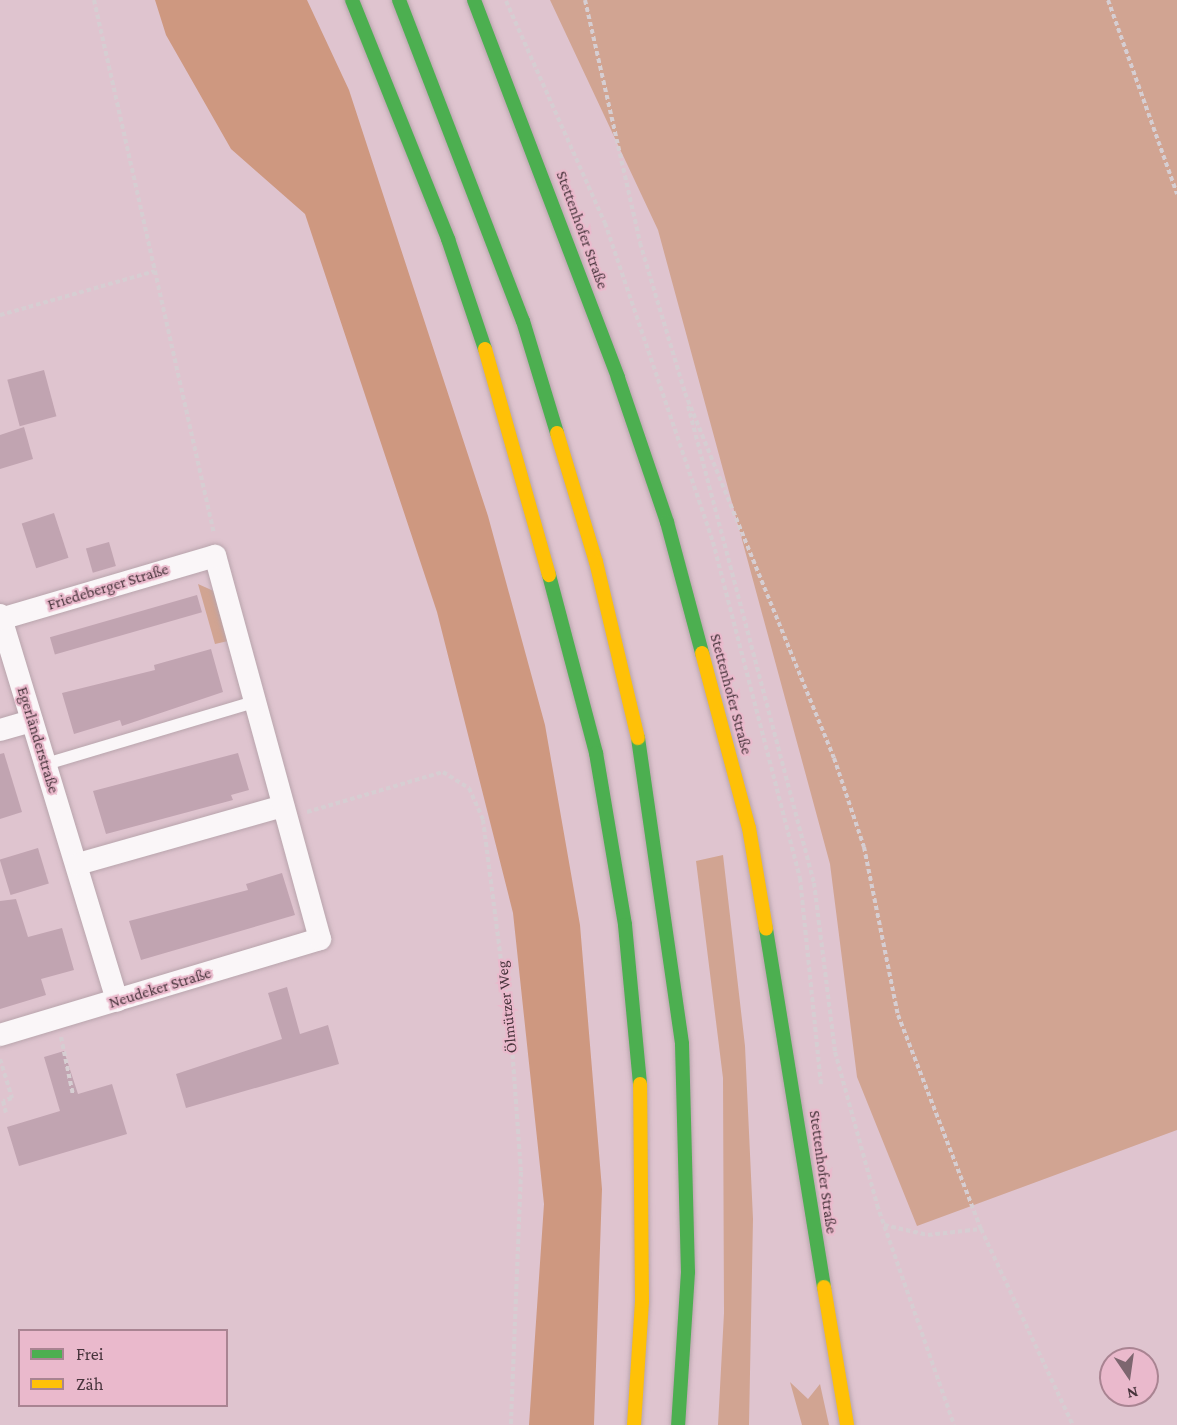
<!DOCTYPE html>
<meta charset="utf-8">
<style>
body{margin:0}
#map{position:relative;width:1177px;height:1425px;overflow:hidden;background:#dfc4cf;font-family:"Crimson Pro",serif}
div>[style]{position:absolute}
.green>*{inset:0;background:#d1a492}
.forest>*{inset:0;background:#ce9880}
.building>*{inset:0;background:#c1a4b1;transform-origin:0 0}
.path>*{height:4px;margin-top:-2px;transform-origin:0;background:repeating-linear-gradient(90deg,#d6ced2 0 4.5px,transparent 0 7.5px)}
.roads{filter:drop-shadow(0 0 2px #b8a4ac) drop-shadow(0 0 2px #b8a4ac)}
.lane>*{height:12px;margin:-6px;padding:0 6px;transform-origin:6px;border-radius:6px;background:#faf6f8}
.street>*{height:22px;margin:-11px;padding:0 11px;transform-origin:11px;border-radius:11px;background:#faf6f8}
.fast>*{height:14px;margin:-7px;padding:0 7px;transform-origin:7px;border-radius:7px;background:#4caf50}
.slow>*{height:14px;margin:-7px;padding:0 7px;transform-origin:7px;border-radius:7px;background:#ffc107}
span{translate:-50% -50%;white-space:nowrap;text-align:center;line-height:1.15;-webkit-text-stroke:4.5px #eab9cc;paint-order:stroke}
.street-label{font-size:16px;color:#48343c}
.legend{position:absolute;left:18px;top:1329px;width:210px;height:78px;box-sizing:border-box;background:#eab9cc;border:2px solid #a98492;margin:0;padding:8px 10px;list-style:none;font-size:18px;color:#48343c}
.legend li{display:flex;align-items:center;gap:12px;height:30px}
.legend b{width:30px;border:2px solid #a98492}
.north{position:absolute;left:1099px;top:1347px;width:60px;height:60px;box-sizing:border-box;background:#eab9cc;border:2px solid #a98492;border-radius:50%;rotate:167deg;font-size:16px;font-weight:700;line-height:24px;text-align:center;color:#48343c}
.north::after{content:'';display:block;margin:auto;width:21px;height:27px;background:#7d666f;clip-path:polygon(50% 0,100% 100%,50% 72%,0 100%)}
</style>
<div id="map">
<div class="green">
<i style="clip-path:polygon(550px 0,1177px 0,1177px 1130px,917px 1226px,857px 1077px,830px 864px,658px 230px)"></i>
<i style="clip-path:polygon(198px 584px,216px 592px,228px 641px,215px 644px)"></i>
<i style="clip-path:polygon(723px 855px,745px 1046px,753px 1219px,749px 1425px,718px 1425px,724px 1313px,723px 1078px,696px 861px)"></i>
<i style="clip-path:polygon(790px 1382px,808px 1399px,820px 1384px,829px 1425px,802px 1425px)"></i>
</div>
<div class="forest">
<i style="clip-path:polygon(155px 0,307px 0,349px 90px,488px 516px,545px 725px,580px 925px,602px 1189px,594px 1425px,529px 1425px,544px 1204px,513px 913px,437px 612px,305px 214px,231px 149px,166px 35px)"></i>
</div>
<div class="building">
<i style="left:44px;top:370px;width:48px;height:38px;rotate:75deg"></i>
<i style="clip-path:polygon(24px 427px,33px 459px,0 469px,0 435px)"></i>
<i style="left:54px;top:513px;width:47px;height:34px;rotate:72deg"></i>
<i style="left:109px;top:542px;width:25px;height:24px;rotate:74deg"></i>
<i style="left:197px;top:595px;width:18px;height:153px;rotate:74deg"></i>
<i style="clip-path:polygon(211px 649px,223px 692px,122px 726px,120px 720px,74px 734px,62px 693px,155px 670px,154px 665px)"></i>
<i style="clip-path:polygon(4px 753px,22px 812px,0 819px,0 754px)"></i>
<i style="clip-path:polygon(238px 753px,249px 790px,231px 795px,233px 800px,106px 834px,93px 791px)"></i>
<i style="left:38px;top:848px;width:37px;height:40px;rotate:73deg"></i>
<i style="clip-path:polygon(282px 873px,295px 915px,141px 960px,129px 921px,248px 890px,246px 884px)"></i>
<i style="clip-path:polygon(16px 899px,28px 937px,62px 928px,74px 970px,41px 979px,46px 995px,0 1009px,0 901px)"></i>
<i style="clip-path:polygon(287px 987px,300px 1034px,328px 1025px,339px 1064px,186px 1108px,176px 1074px,282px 1039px,268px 993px)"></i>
<i style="clip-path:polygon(64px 1051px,78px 1094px,112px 1084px,127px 1134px,19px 1166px,7px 1127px,60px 1111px,44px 1057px)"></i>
</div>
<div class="path">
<i style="left:94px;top:0;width:547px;rotate:77.33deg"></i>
<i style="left:585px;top:0;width:249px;rotate:77.2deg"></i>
<i style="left:640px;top:243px;width:157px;rotate:73.3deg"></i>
<i style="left:685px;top:393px;width:394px;rotate:67.8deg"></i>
<i style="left:834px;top:758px;width:94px;rotate:71.4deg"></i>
<i style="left:864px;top:847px;width:171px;rotate:78.6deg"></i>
<i style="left:898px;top:1015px;width:230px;rotate:68.8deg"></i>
<i style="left:981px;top:1229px;width:217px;rotate:64.9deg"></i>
<i style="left:1108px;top:0;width:206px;rotate:70.4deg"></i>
<i style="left:506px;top:1px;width:243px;rotate:66deg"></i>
<i style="left:605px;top:223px;width:337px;rotate:71.3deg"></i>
<i style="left:713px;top:542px;width:347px;rotate:75.5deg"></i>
<i style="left:800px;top:878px;width:208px;rotate:84.2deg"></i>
<i style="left:0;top:315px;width:161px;rotate:-15.8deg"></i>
<i style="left:688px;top:406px;width:493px;rotate:75.2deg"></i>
<i style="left:814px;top:883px;width:170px;rotate:82.9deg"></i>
<i style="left:835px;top:1052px;width:159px;rotate:74.6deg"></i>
<i style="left:877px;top:1205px;width:233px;rotate:70.7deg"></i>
<i style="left:307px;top:812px;width:142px;rotate:-16.4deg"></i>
<i style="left:443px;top:772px;width:31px;rotate:32deg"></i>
<i style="left:469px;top:788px;width:35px;rotate:66deg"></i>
<i style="left:483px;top:820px;width:229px;rotate:82.7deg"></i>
<i style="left:512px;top:1047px;width:125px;rotate:85.9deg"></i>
<i style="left:521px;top:1172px;width:253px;rotate:92.3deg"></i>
<i style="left:61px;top:1037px;width:59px;rotate:78.3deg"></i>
<i style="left:0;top:1059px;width:41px;rotate:72.9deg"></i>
<i style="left:12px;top:1098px;width:9px;rotate:162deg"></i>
<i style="left:3px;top:1101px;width:12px;rotate:76deg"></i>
<i style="left:884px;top:1225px;width:45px;rotate:12.8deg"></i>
<i style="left:928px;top:1235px;width:53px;rotate:-6.5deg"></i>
</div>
<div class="roads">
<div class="lane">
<i style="left:46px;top:764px;width:217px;rotate:-16.6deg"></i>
</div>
<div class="street">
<i style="left:0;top:615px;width:403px;rotate:73.1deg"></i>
<i style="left:0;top:730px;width:33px;rotate:-16deg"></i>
<i style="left:78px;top:864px;width:213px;rotate:-15.8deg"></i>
<i style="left:0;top:1035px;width:334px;rotate:-16.7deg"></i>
<i style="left:320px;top:939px;width:397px;rotate:-105.3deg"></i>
<i style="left:215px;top:556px;width:223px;rotate:163.6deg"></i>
</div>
<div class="fast">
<i style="left:352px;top:0;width:258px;rotate:68.1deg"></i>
<i style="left:448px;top:239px;width:116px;rotate:71.4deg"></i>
<i style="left:399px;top:0;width:344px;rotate:68.9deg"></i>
<i style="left:523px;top:321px;width:117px;rotate:73.1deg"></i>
<i style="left:474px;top:0;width:404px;rotate:69.1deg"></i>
<i style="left:618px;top:378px;width:152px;rotate:71.2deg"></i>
<i style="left:667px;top:522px;width:136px;rotate:75deg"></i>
<i style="left:549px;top:575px;width:184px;rotate:75.2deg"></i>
<i style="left:596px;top:753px;width:174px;rotate:80.4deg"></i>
<i style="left:625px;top:925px;width:160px;rotate:84.6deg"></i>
<i style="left:638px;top:738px;width:309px;rotate:81.8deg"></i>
<i style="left:682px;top:1044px;width:228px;rotate:88.5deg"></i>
<i style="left:688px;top:1272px;width:153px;rotate:93.7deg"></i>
<i style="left:766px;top:929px;width:363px;rotate:80.8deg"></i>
</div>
<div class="slow">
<i style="left:485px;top:349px;width:235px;rotate:74.2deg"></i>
<i style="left:557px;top:433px;width:135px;rotate:73.2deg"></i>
<i style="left:596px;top:562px;width:181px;rotate:76.6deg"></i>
<i style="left:702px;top:653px;width:181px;rotate:75deg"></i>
<i style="left:749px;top:828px;width:102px;rotate:80.4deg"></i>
<i style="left:824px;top:1287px;width:140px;rotate:80.5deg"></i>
<i style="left:634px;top:1425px;width:124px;rotate:-86.3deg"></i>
<i style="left:642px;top:1301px;width:217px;rotate:-90.5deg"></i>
</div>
</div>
<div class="street-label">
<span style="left:582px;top:230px;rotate:70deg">Stettenhofer Straße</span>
<span style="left:108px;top:587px;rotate:-17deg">Friedeberger Straße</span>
<span style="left:731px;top:694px;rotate:75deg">Stettenhofer Straße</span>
<span style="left:38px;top:740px;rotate:73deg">Egerländerstraße</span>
<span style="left:160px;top:988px;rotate:-17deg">Neudeker Straße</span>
<span style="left:507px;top:1007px;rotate:-96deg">Ölmützer Weg</span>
<span style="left:823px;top:1172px;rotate:82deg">Stettenhofer Straße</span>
</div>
<ul class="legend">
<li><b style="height:8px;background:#4caf50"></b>Frei</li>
<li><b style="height:8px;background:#ffc107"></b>Zäh</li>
</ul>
<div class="north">N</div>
</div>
